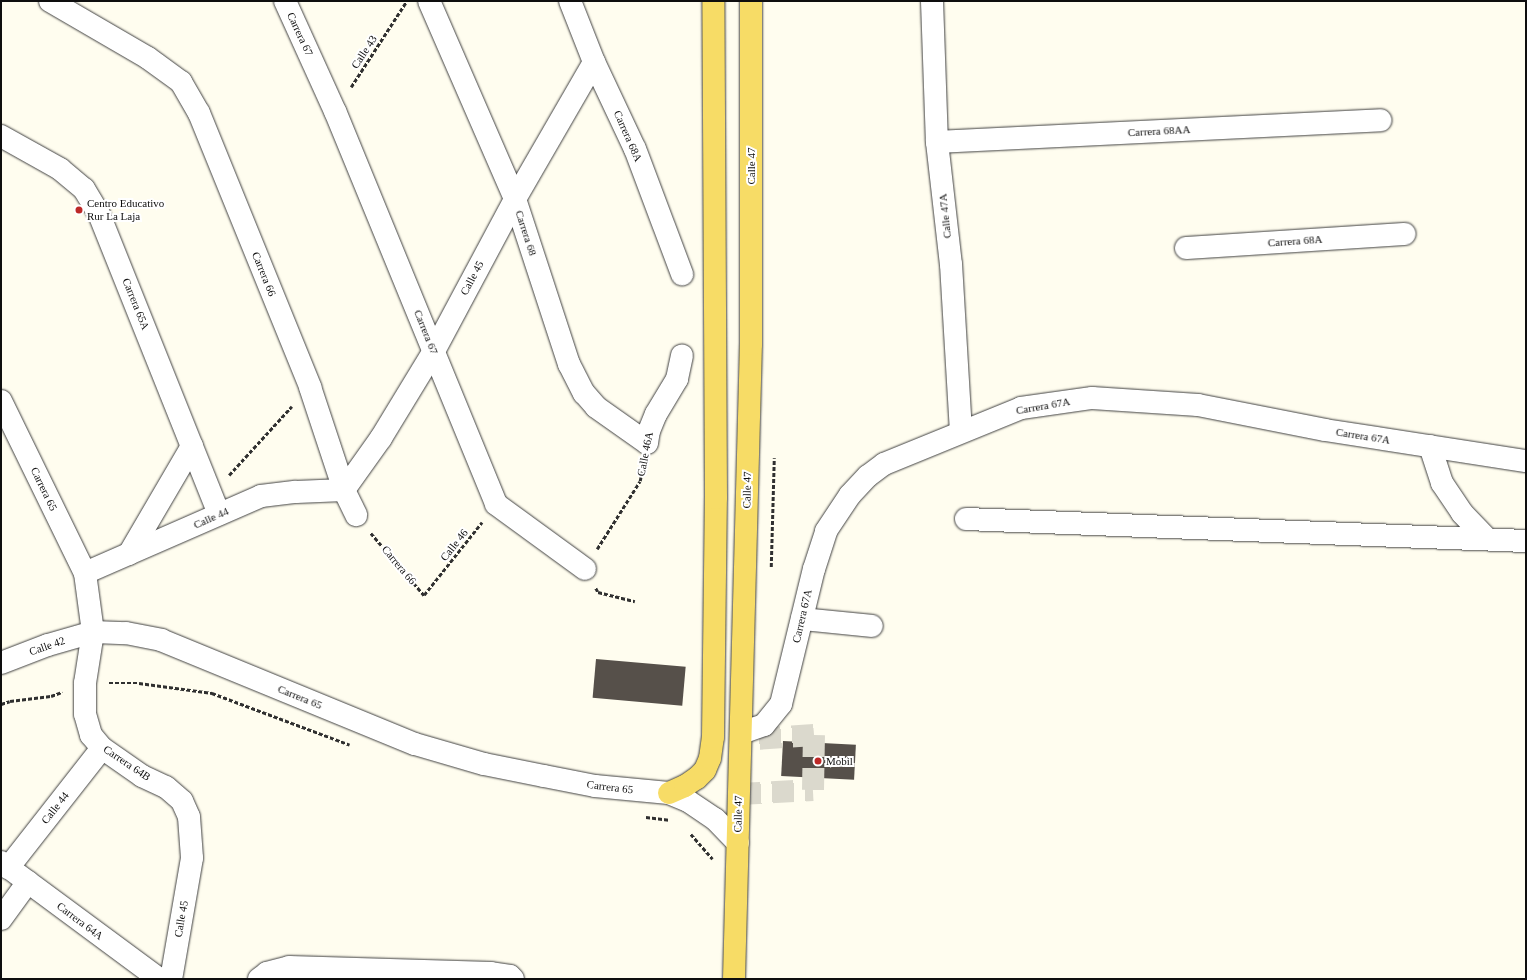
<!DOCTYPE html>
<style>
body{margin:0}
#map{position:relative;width:1527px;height:980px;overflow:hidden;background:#fffdef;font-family:"Times New Roman",serif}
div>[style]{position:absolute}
.building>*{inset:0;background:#56504a;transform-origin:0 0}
.minor-tunnel>*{height:22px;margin-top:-11px;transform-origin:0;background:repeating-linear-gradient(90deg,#dbd9cd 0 22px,transparent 0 33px)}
.path>*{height:2.5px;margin-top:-1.25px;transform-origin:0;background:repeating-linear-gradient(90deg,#303030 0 4px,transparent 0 6px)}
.roads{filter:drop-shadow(0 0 1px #414141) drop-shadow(0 0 1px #414141)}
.minor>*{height:22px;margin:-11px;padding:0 11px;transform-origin:11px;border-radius:11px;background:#fff}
.major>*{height:22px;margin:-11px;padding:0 11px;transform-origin:11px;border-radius:11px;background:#f7dc66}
.dots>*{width:11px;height:11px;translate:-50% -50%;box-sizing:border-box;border:2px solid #fff;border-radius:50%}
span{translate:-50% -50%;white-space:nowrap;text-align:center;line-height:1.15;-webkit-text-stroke:4px #fff;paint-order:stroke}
.street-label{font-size:11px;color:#0e0e0e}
.poi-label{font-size:11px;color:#0e0e0e}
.left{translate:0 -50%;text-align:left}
.frame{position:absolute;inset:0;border:2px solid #0e0e0e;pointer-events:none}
</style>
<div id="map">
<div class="building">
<i style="left:596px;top:659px;width:90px;height:39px;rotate:5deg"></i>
<i style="left:783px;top:741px;width:73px;height:35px;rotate:3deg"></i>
</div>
<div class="minor-tunnel">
<i style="left:739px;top:794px;width:74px;rotate:-3.1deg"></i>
<i style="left:813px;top:790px;width:55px;rotate:-89deg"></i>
<i style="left:814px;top:735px;width:73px;rotate:176.1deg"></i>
</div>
<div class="path">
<i style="left:351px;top:87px;width:101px;rotate:-57.1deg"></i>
<i style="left:229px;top:475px;width:93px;rotate:-47.6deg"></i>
<i style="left:371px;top:533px;width:82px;rotate:49.5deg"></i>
<i style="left:424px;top:595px;width:93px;rotate:-51.5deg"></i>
<i style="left:597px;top:549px;width:80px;rotate:-57.7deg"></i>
<i style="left:640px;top:481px;width:16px;rotate:-79deg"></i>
<i style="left:771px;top:567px;width:109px;rotate:-88.4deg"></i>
<i style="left:596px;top:588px;width:4px;rotate:63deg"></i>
<i style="left:598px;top:592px;width:38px;rotate:14deg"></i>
<i style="left:109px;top:683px;width:30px"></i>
<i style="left:139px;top:683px;width:74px;rotate:7.8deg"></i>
<i style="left:212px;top:693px;width:147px;rotate:20.6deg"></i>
<i style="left:1px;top:704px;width:9px;rotate:-18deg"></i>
<i style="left:10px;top:701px;width:41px;rotate:-7deg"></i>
<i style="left:51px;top:696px;width:12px;rotate:-20deg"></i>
<i style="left:646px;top:817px;width:23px;rotate:7deg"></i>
<i style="left:691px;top:834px;width:33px;rotate:49deg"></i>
</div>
<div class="roads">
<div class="minor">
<i style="left:50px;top:1px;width:113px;rotate:30.2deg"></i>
<i style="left:148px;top:58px;width:41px;rotate:36deg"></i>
<i style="left:181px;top:82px;width:36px;rotate:60deg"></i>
<i style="left:199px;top:113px;width:296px;rotate:67.9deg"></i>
<i style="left:310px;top:387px;width:108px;rotate:71.7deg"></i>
<i style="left:344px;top:490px;width:28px;rotate:64deg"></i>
<i style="left:285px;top:1px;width:121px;rotate:65.6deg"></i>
<i style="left:335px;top:111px;width:425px;rotate:67.7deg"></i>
<i style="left:496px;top:504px;width:110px;rotate:36.1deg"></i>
<i style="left:429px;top:1px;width:216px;rotate:66.5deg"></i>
<i style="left:515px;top:199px;width:174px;rotate:71.9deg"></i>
<i style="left:569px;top:364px;width:33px;rotate:63deg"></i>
<i style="left:584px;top:393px;width:18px;rotate:49deg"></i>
<i style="left:596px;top:407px;width:62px;rotate:35.2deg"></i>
<i style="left:647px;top:443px;width:12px;rotate:-81deg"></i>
<i style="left:649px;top:431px;width:18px;rotate:-68deg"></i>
<i style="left:656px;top:414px;width:41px;rotate:-59deg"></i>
<i style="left:677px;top:379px;width:24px;rotate:-78deg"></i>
<i style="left:570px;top:1px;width:66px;rotate:68.5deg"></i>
<i style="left:594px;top:62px;width:96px;rotate:64.8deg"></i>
<i style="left:635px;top:149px;width:134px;rotate:69.4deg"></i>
<i style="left:932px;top:1px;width:141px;rotate:88deg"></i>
<i style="left:937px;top:142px;width:123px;rotate:83.5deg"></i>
<i style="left:951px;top:264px;width:168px;rotate:86.6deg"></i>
<i style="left:1px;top:136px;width:68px;rotate:29.2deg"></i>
<i style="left:60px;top:169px;width:31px;rotate:40deg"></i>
<i style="left:84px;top:189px;width:29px;rotate:59deg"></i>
<i style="left:99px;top:214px;width:323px;rotate:68.2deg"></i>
<i style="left:937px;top:142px;width:444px;rotate:-2.8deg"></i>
<i style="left:1186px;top:248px;width:219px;rotate:-3.7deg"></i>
<i style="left:1px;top:401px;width:191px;rotate:64deg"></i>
<i style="left:85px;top:573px;width:60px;rotate:82.3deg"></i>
<i style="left:93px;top:632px;width:52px;rotate:98.9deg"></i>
<i style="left:85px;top:683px;width:31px;rotate:90deg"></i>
<i style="left:85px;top:714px;width:22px;rotate:74deg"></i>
<i style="left:91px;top:735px;width:17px;rotate:50deg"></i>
<i style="left:102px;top:748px;width:49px;rotate:35deg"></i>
<i style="left:142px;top:776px;width:26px;rotate:25deg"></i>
<i style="left:166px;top:787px;width:21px;rotate:41deg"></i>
<i style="left:182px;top:801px;width:17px;rotate:66deg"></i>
<i style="left:189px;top:817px;width:41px;rotate:85.8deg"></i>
<i style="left:192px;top:858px;width:123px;rotate:99.8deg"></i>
<i style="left:1430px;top:446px;width:39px;rotate:72deg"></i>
<i style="left:1442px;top:483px;width:36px;rotate:56deg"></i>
<i style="left:1462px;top:513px;width:36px;rotate:46deg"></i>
<i style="left:966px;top:519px;width:560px;rotate:2.25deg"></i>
<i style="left:129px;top:554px;width:125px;rotate:-59.7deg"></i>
<i style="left:85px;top:573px;width:192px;rotate:-23.6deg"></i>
<i style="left:261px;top:496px;width:35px;rotate:-7deg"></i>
<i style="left:296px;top:492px;width:48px;rotate:-2.4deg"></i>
<i style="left:344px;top:490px;width:64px;rotate:-54.6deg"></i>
<i style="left:381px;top:438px;width:102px;rotate:-58.7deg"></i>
<i style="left:434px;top:351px;width:172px;rotate:-61.9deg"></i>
<i style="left:515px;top:199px;width:158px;rotate:-60deg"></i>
<i style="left:802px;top:619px;width:70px;rotate:5.7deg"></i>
<i style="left:1px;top:663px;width:50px;rotate:-21deg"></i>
<i style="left:48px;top:645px;width:47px;rotate:-16.1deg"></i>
<i style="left:93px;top:632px;width:33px;rotate:2deg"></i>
<i style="left:126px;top:633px;width:36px;rotate:11deg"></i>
<i style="left:161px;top:640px;width:274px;rotate:22.3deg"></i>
<i style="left:415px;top:744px;width:72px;rotate:16.2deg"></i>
<i style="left:484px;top:764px;width:61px;rotate:11.3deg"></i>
<i style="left:544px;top:776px;width:52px;rotate:11.1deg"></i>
<i style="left:595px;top:786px;width:74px;rotate:5.4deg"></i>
<i style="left:669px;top:793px;width:21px;rotate:23deg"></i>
<i style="left:688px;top:801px;width:32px;rotate:34deg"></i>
<i style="left:715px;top:819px;width:33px;rotate:46deg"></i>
<i style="left:741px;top:733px;width:24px;rotate:-19deg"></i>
<i style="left:764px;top:725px;width:27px;rotate:-51deg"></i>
<i style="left:781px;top:704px;width:139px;rotate:-76.3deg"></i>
<i style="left:814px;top:569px;width:40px;rotate:-72deg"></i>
<i style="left:826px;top:531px;width:43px;rotate:-56.3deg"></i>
<i style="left:850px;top:495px;width:26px;rotate:-47deg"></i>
<i style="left:868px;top:476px;width:20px;rotate:-37deg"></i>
<i style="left:884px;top:464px;width:148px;rotate:-22.2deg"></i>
<i style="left:1021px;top:408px;width:72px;rotate:-8deg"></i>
<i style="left:1092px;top:398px;width:106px;rotate:3.8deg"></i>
<i style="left:1198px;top:405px;width:129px;rotate:11.1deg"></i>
<i style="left:1325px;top:430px;width:203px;rotate:8.8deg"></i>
<i style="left:1px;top:862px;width:197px;rotate:36.5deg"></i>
<i style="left:8px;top:868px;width:152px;rotate:-51.9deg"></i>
<i style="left:1px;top:919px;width:46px;rotate:-53.9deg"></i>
<i style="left:259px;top:979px;width:10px;rotate:-37deg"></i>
<i style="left:267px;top:973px;width:23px;rotate:-15deg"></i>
<i style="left:289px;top:967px;width:202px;rotate:1.7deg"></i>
<i style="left:491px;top:973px;width:19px;rotate:9deg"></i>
<i style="left:510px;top:976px;width:4px;rotate:45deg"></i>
</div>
<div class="major">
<i style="left:669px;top:793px;width:17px;rotate:-24deg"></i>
<i style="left:685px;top:786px;width:14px;rotate:-34deg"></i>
<i style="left:697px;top:778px;width:11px;rotate:-45deg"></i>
<i style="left:705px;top:770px;width:13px;rotate:-67deg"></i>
<i style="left:710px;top:758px;width:21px;rotate:-82deg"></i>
<i style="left:713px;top:737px;width:239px;rotate:-89.3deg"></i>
<i style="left:716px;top:498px;width:497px;rotate:-90.3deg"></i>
<i style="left:734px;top:979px;width:635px;rotate:-88.47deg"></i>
<i style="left:751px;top:344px;width:343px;rotate:-90deg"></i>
</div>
</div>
<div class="dots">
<i style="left:79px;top:210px;background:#bd2827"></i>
<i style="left:818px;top:761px;background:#bd2827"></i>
</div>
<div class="street-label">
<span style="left:300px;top:34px;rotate:65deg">Carrera 67</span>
<span style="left:364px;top:52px;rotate:-57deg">Calle 43</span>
<span style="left:1159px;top:131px;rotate:-3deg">Carrera 68AA</span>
<span style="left:628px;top:136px;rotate:66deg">Carrera 68A</span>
<span style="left:751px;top:166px;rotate:-90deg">Calle 47</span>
<span style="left:945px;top:216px;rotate:-96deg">Calle 47A</span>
<span style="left:526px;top:233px;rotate:72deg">Carrera 68</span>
<span style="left:1295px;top:241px;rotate:-4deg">Carrera 68A</span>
<span style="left:264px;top:274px;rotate:68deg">Carrera 66</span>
<span style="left:472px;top:278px;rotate:-62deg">Calle 45</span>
<span style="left:136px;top:304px;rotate:68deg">Carrera 65A</span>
<span style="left:426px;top:332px;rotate:68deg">Carrera 67</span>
<span style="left:1043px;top:406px;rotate:-10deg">Carrera 67A</span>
<span style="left:1363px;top:436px;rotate:9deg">Carrera 67A</span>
<span style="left:645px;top:454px;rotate:-79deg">Calle 46A</span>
<span style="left:44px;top:489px;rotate:64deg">Carrera 65</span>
<span style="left:747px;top:490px;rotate:-89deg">Calle 47</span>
<span style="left:211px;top:518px;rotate:-24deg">Calle 44</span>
<span style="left:454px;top:545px;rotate:-52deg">Calle 46</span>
<span style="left:399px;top:565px;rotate:50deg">Carrera 66</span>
<span style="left:802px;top:616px;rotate:-77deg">Carrera 67A</span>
<span style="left:47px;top:646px;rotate:-19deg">Calle 42</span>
<span style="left:300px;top:697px;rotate:22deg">Carrera 65</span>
<span style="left:127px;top:763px;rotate:34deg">Carrera 64B</span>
<span style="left:610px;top:787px;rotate:7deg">Carrera 65</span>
<span style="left:55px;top:808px;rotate:-52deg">Calle 44</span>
<span style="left:738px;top:814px;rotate:-89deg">Calle 47</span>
<span style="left:181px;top:919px;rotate:-80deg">Calle 45</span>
<span style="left:80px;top:921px;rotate:37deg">Carrera 64A</span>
</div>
<div class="poi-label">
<span class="left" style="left:87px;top:210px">Centro Educativo<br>Rur La Laja</span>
<span class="left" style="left:826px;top:761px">Mobil</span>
</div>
<div class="frame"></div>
</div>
